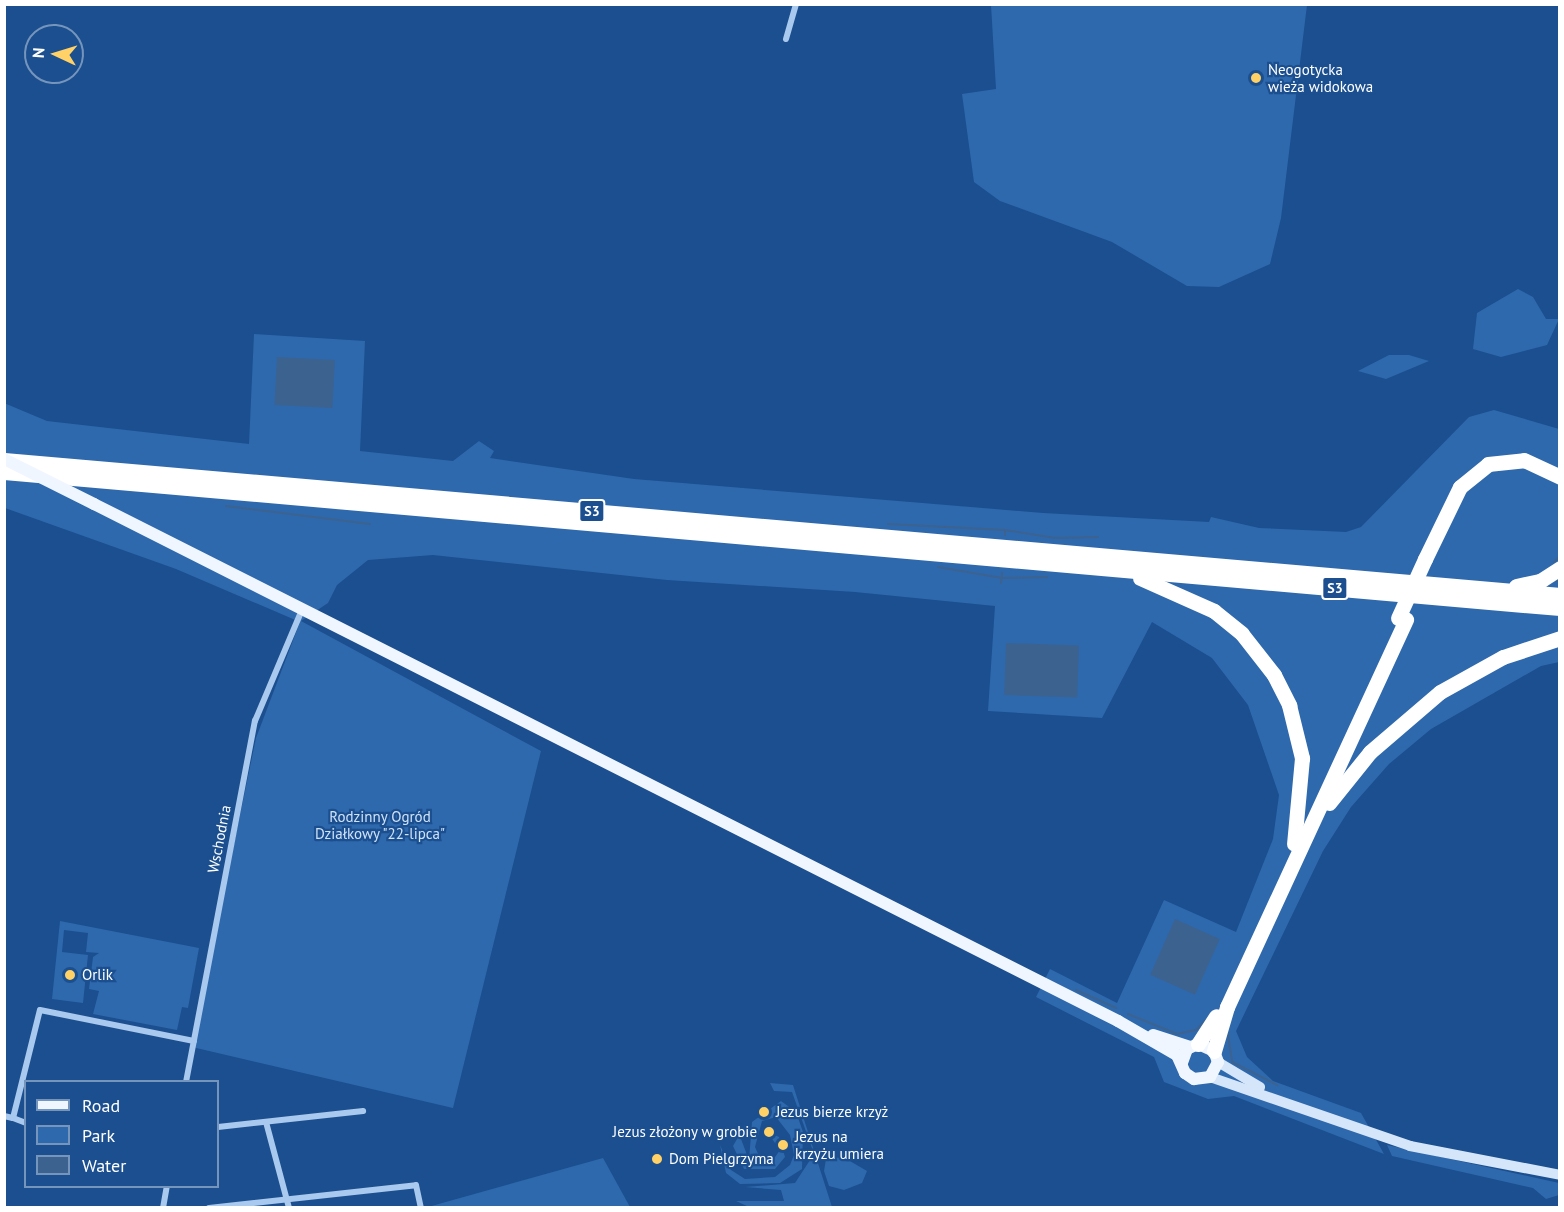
<!DOCTYPE html>
<meta charset="utf-8">
<style>
body{margin:0}
#map{position:relative;width:1564px;height:1212px;overflow:hidden;background:#1b4f8f;font-family:"PT Sans",sans-serif}
div>[style]{position:absolute}
.green>*{inset:0;background:#2e69ad}
.water>*{inset:0;background:#3c6290;transform-origin:0 0}
.stream>*{height:2px;margin:-1px;padding:0 1px;transform-origin:1px;border-radius:1px;background:#3c6290}
.minor>*{height:6px;margin:-3px;padding:0 3px;transform-origin:3px;border-radius:3px;background:#a9c9ee}
.secondary>*{height:10px;margin:-5px;padding:0 5px;transform-origin:5px;border-radius:5px;background:#d6e6fa}
.primary>*{height:12px;margin:-6px;padding:0 6px;transform-origin:6px;border-radius:6px;background:#f0f6ff}
.motorway>*{height:15px;margin:-7.5px;padding:0 7.5px;transform-origin:7.5px;border-radius:7.5px;background:#fff}
.primary-bridge>*{height:12px;margin:-6px;padding:0 6px;transform-origin:6px;border-radius:6px;background:#f0f6ff}
.motorway-bridge>*{height:15px;margin:-7.5px;padding:0 7.5px;transform-origin:7.5px;border-radius:7.5px;background:#fff}
.dots>*{width:16px;height:16px;translate:-50% -50%;box-sizing:border-box;border:3px solid #1b4f8f;border-radius:50%}
span{translate:-50% -50%;white-space:nowrap;text-align:center;line-height:1.15;-webkit-text-stroke:4.5px #1b4f8f;paint-order:stroke}
.shield-label span{padding:2px 4px;background:#1b4f8f;border:2px solid;border-radius:4px;-webkit-text-stroke-width:0}
.shield-label{font-size:14px;color:#fff;font-weight:700}
.poi-label{font-size:15px;color:#fff}
.left{translate:0 -50%;text-align:left}
.right{translate:-100% -50%;text-align:right}
.park-label{font-size:15px;color:#cfe3fa}
.street-label{font-size:15px;color:#fff}
.frame{position:absolute;inset:0;border:6px solid #fff;pointer-events:none}
.legend{position:absolute;left:24px;top:1080px;width:195px;height:108px;box-sizing:border-box;background:#1b4f8f;border:2px solid #7695bc;margin:0;padding:8px 10px;list-style:none;font-size:18px;color:#fff}
.legend li{display:flex;align-items:center;gap:12px;height:30px}
.legend b{width:30px;border:2px solid #7695bc}
.north{position:absolute;left:24px;top:24px;width:60px;height:60px;box-sizing:border-box;background:#1b4f8f;border:2px solid #7695bc;border-radius:50%;rotate:274deg;font-size:16px;font-weight:700;line-height:24px;text-align:center;color:#fff}
.north::after{content:'';display:block;margin:auto;width:21px;height:27px;background:#ffd166;clip-path:polygon(50% 0,100% 100%,50% 72%,0 100%)}
</style>
<div id="map">
<div class="green">
<i style="clip-path:polygon(991px 5px,1307px 5px,1281px 218px,1270px 264px,1219px 287px,1187px 286px,1112px 242px,1000px 201px,974px 182px,962px 94px,996px 89px)"></i>
<i style="clip-path:polygon(1518px 289px,1533px 297px,1546px 319px,1559px 319px,1547px 345px,1501px 357px,1473px 349px,1477px 313px)"></i>
<i style="clip-path:polygon(254px 334px,365px 341px,360px 451px,453px 461px,479px 441px,494px 451px,490px 458px,634px 479px,1043px 513px,1209px 522px,1211px 517px,1259px 528px,1346px 532px,1361px 527px,1469px 417px,1494px 410px,1559px 429px,1559px 662px,1541px 666px,1431px 729px,1389px 764px,1351px 807px,1323px 851px,1236px 1031px,1247px 1057px,1273px 1081px,1361px 1113px,1384px 1154px,1234px 1096px,1208px 1099px,1164px 1082px,1154px 1057px,1036px 997px,1050px 969px,1117px 1003px,1164px 900px,1236px 932px,1273px 839px,1279px 795px,1248px 705px,1212px 658px,1152px 622px,1102px 718px,988px 711px,995px 606px,855px 592px,667px 580px,433px 555px,368px 560px,337px 585px,328px 603px,301px 621px,541px 751px,453px 1108px,192px 1047px,256px 738px,300px 622px,176px 569px,5px 508px,4px 403px,47px 421px,249px 444px)"></i>
<i style="clip-path:polygon(1389px 355px,1409px 355px,1429px 361px,1386px 379px,1358px 371px)"></i>
<i style="clip-path:polygon(60px 921px,199px 948px,188px 1008px,182px 1007px,177px 1030px,93px 1014px,99px 991px,89px 989px,93px 957px,99px 953px,86px 952px,88px 933px,64px 930px,62px 952px,88px 955px,83px 1003px,52px 999px)"></i>
<i style="clip-path:polygon(770px 1083px,793px 1085px,832px 1207px,749px 1207px,736px 1201px,784px 1201px,781px 1190px,745px 1187px,795px 1183px,814px 1154px,792px 1092px,774px 1091px)"></i>
<i style="clip-path:polygon(781px 1101px,796px 1112px,803px 1132px,802px 1169px,780px 1183px,740px 1184px,726px 1173px,720px 1145px,731px 1170px,745px 1179px,775px 1177px,790px 1165px,794px 1155px,790px 1135px,776px 1117px,762px 1121px,755px 1147px,760px 1158px,773px 1160px,780px 1150px,770px 1136px,765px 1137px,766px 1131px,779px 1137px,785px 1157px,775px 1169px,744px 1169px,733px 1146px,745px 1125px,741px 1139px,749px 1160px,752px 1122px)"></i>
<i style="clip-path:polygon(1387px 1145px,1559px 1183px,1559px 1195px,1546px 1199px,1533px 1188px,1392px 1156px)"></i>
<i style="clip-path:polygon(843px 1157px,867px 1171px,862px 1183px,844px 1190px,829px 1186px,824px 1171px,826px 1159px)"></i>
<i style="clip-path:polygon(603px 1158px,630px 1207px,428px 1207px)"></i>
</div>
<div class="water">
<i style="left:277px;top:357px;width:58px;height:48px;rotate:3deg"></i>
<i style="left:1006px;top:643px;width:73px;height:52px;rotate:2deg"></i>
<i style="left:1175px;top:919px;width:49px;height:61px;rotate:24deg"></i>
</div>
<div class="stream">
<i style="left:226px;top:506px;width:145px;rotate:7.1deg"></i>
<i style="left:888px;top:524px;width:117px;rotate:2.9deg"></i>
<i style="left:1005px;top:535px;width:5px;rotate:-90deg"></i>
<i style="left:1005px;top:530px;width:51px;rotate:9.1deg"></i>
<i style="left:1055px;top:538px;width:43px;rotate:-1.3deg"></i>
<i style="left:1554px;top:562px;width:8px;rotate:-45deg"></i>
<i style="left:938px;top:567px;width:65px;rotate:9.8deg"></i>
<i style="left:1002px;top:578px;width:45px;rotate:-1.3deg"></i>
<i style="left:1556px;top:581px;width:4px;rotate:-27deg"></i>
<i style="left:1001px;top:583px;width:10px;rotate:-84deg"></i>
<i style="left:1076px;top:990px;width:44px;rotate:24.2deg"></i>
<i style="left:1128px;top:1014px;width:53px;rotate:22.2deg"></i>
<i style="left:1177px;top:1034px;width:19px;rotate:-12deg"></i>
<i style="left:1196px;top:1030px;width:14px;rotate:-45deg"></i>
<i style="left:1227px;top:1029px;width:33px;rotate:81deg"></i>
<i style="left:1232px;top:1062px;width:51px;rotate:27.1deg"></i>
</div>
<div class="minor">
<i style="left:786px;top:39px;width:36px;rotate:-74deg"></i>
<i style="left:186px;top:1082px;width:368px;rotate:-79.2deg"></i>
<i style="left:255px;top:721px;width:121px;rotate:-67.1deg"></i>
<i style="left:4px;top:1116px;width:9px;rotate:13deg"></i>
<i style="left:13px;top:1118px;width:111px;rotate:-76deg"></i>
<i style="left:40px;top:1010px;width:157px;rotate:11.4deg"></i>
<i style="left:13px;top:1118px;width:14px;rotate:21deg"></i>
<i style="left:266px;top:1122px;width:89px;rotate:75deg"></i>
<i style="left:218px;top:1127px;width:146px;rotate:-6.3deg"></i>
<i style="left:163px;top:1208px;width:22px;rotate:-80deg"></i>
<i style="left:209px;top:1208px;width:208px;rotate:-6.3deg"></i>
<i style="left:416px;top:1185px;width:24px;rotate:78deg"></i>
</div>
<div class="secondary">
<i style="left:1218px;top:1062px;width:49px;rotate:30.8deg"></i>
<i style="left:1210px;top:1077px;width:212px;rotate:19deg"></i>
<i style="left:1410px;top:1146px;width:153px;rotate:10.9deg"></i>
</div>
<div class="primary">
<i style="left:94px;top:504px;width:1147px;rotate:26.79deg"></i>
<i style="left:1118px;top:1021px;width:68px;rotate:30deg"></i>
<i style="left:1177px;top:1055px;width:20px;rotate:66deg"></i>
<i style="left:1185px;top:1073px;width:11px;rotate:34deg"></i>
<i style="left:1194px;top:1079px;width:16px;rotate:-7deg"></i>
<i style="left:1210px;top:1077px;width:17px;rotate:-62deg"></i>
<i style="left:1218px;top:1062px;width:12px;rotate:-110deg"></i>
<i style="left:1214px;top:1051px;width:17px;rotate:-156deg"></i>
<i style="left:1198px;top:1044px;width:12px;rotate:156deg"></i>
<i style="left:1187px;top:1049px;width:15px;rotate:110deg"></i>
<i style="left:1153px;top:1035px;width:39px;rotate:18deg"></i>
</div>
<div class="motorway">
<i style="left:4px;top:460px;width:1562px;rotate:4.96deg"></i>
<i style="left:4px;top:472px;width:1562px;rotate:5deg"></i>
<i style="left:1425px;top:559px;width:80px;rotate:-64.1deg"></i>
<i style="left:1460px;top:487px;width:36px;rotate:-39deg"></i>
<i style="left:1488px;top:464px;width:36px;rotate:-6deg"></i>
<i style="left:1524px;top:460px;width:40px;rotate:25deg"></i>
<i style="left:1140px;top:578px;width:81px;rotate:24deg"></i>
<i style="left:1214px;top:611px;width:36px;rotate:39deg"></i>
<i style="left:1242px;top:634px;width:52px;rotate:52deg"></i>
<i style="left:1274px;top:675px;width:34px;rotate:63deg"></i>
<i style="left:1289px;top:705px;width:55px;rotate:76.2deg"></i>
<i style="left:1302px;top:758px;width:86px;rotate:95.3deg"></i>
<i style="left:1516px;top:586px;width:25px;rotate:-12deg"></i>
<i style="left:1540px;top:581px;width:24px;rotate:-33deg"></i>
<i style="left:1329px;top:803px;width:65px;rotate:-51.2deg"></i>
<i style="left:1370px;top:752px;width:92px;rotate:-40.6deg"></i>
<i style="left:1440px;top:692px;width:72px;rotate:-29.1deg"></i>
<i style="left:1503px;top:657px;width:60px;rotate:-18.4deg"></i>
<i style="left:1198px;top:1044px;width:33px;rotate:-57deg"></i>
<i style="left:1214px;top:1051px;width:46px;rotate:-73.5deg"></i>
<i style="left:1227px;top:1007px;width:427px;rotate:-65.2deg"></i>
</div>
<div class="primary-bridge">
<i style="left:4px;top:459px;width:101px;rotate:26.6deg"></i>
</div>
<div class="motorway-bridge">
<i style="left:1398px;top:618px;width:65px;rotate:-65.4deg"></i>
</div>
<div class="dots">
<i style="left:1256px;top:78px;background:#ffd166"></i>
<i style="left:70px;top:975px;background:#ffd166"></i>
<i style="left:764px;top:1112px;background:#ffd166"></i>
<i style="left:769px;top:1132px;background:#ffd166"></i>
<i style="left:783px;top:1145px;background:#ffd166"></i>
<i style="left:657px;top:1159px;background:#ffd166"></i>
</div>
<div class="shield-label">
<span style="left:592px;top:511px">S3</span>
<span style="left:1335px;top:588px">S3</span>
</div>
<div class="poi-label">
<span class="left" style="left:1268px;top:78px">Neogotycka<br>wieża widokowa</span>
<span class="left" style="left:82px;top:975px">Orlik</span>
<span class="left" style="left:776px;top:1112px">Jezus bierze krzyż</span>
<span class="right" style="left:757px;top:1132px">Jezus złożony w grobie</span>
<span class="left" style="left:795px;top:1145px">Jezus na<br>krzyżu umiera</span>
<span class="left" style="left:669px;top:1159px">Dom Pielgrzyma</span>
</div>
<div class="park-label">
<span style="left:380px;top:825px">Rodzinny Ogród<br>Działkowy "22-lipca"</span>
</div>
<div class="street-label">
<span style="left:219px;top:839px;rotate:-79deg">Wschodnia</span>
</div>
<div class="frame"></div>
<ul class="legend">
<li><b style="height:8px;background:#f0f6ff"></b>Road</li>
<li><b style="height:16px;background:#2e69ad"></b>Park</li>
<li><b style="height:16px;background:#3c6290"></b>Water</li>
</ul>
<div class="north">N</div>
</div>
